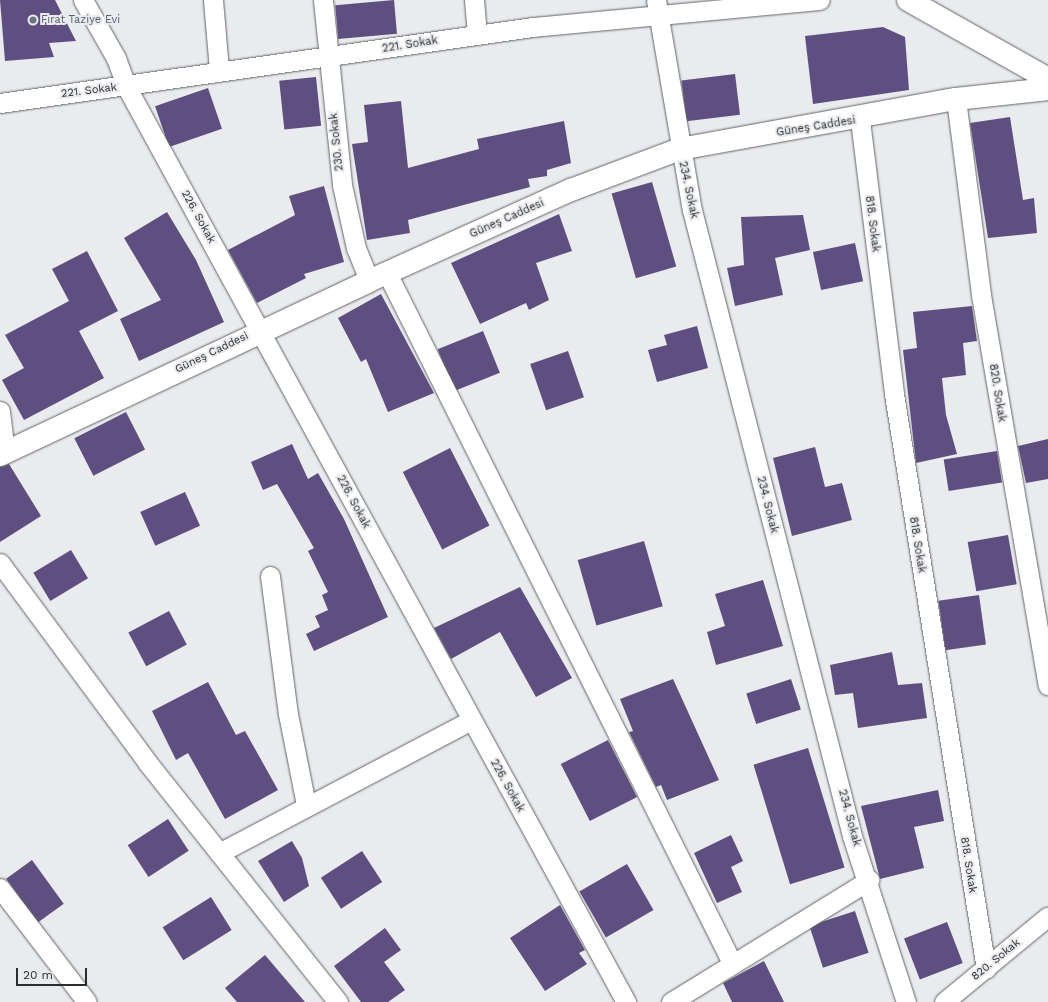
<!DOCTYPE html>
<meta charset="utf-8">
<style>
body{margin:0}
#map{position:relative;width:1048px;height:1002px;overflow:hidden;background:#e9ebee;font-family:"Work Sans",sans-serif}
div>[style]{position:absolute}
.building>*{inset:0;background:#5f4f80;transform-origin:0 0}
.roads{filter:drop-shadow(0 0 1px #626466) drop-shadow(0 0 1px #626466)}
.street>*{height:19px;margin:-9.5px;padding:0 9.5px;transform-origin:9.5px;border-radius:9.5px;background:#fff}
.secondary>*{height:22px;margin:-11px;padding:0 11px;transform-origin:11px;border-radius:11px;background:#fff}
.dots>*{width:11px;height:11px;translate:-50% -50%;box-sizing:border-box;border:2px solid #e9ebee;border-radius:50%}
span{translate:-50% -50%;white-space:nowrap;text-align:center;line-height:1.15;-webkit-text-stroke:4px #e9ebee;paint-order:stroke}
.worship-label{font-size:11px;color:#5b616d}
.left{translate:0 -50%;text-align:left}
.street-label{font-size:11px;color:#2b2c2d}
.scale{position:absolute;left:16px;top:968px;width:71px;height:18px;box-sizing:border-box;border:2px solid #2b2c2d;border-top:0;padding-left:5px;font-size:12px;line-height:14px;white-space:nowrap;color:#2b2c2d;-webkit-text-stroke:3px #e9ebee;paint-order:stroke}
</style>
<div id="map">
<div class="building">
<i style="clip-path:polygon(0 0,55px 0,76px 41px,49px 43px,54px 57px,5px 61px)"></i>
<i style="left:394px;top:0;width:34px;height:59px;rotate:85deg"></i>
<i style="clip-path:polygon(883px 27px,905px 37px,909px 90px,813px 104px,805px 36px)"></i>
<i style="left:735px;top:74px;width:41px;height:54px;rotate:83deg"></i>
<i style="left:316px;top:77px;width:49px;height:37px;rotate:84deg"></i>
<i style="left:208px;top:88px;width:43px;height:56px;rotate:71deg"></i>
<i style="clip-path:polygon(401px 101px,408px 168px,479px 149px,477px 139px,564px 121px,571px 163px,547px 170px,547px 176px,528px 179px,530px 187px,408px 220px,410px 233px,367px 240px,352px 144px,368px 142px,364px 105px)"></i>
<i style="clip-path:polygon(1010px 117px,1023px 200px,1034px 198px,1037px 233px,988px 238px,970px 123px)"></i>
<i style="left:652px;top:182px;width:88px;height:42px;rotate:74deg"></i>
<i style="clip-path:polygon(324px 186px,344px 262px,304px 274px,306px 278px,257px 303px,228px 250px,295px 215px,289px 196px)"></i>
<i style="clip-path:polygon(167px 212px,196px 260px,224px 322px,139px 361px,120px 319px,161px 300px,124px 238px)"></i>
<i style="clip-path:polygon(559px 214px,572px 251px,536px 263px,549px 300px,529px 310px,526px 303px,480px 324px,451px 263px)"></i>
<i style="clip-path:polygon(803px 215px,810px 250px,775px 258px,783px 295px,735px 306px,727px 268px,744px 265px,741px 217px)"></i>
<i style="left:855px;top:243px;width:39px;height:43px;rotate:78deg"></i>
<i style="clip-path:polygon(87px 251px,118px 311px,79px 331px,104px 378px,24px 420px,2px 380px,24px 368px,5px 335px,69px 301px,52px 269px)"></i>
<i style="clip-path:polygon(381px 294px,434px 393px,388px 412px,366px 359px,361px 362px,338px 318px)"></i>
<i style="clip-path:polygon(972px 306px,977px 341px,963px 343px,966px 375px,942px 378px,946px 415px,957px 454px,916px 463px,903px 350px,917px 348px,913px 312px)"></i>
<i style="clip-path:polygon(697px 326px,708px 368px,657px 382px,648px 350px,667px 345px,664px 335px)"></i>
<i style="left:483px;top:331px;width:45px;height:49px;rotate:68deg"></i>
<i style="left:568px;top:351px;width:49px;height:40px;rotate:71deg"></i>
<i style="left:126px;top:412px;width:42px;height:58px;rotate:63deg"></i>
<i style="clip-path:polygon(1048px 439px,1048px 479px,1026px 483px,1018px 446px)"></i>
<i style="clip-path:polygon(292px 444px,308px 479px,318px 473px,344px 519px,388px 617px,314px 651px,306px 634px,320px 627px,315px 616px,328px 610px,322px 595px,328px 592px,308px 551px,314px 548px,277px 484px,263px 490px,251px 462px)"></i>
<i style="clip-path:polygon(815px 447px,825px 487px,842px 483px,852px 520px,792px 536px,773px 458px)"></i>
<i style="left:450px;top:448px;width:87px;height:53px;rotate:63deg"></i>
<i style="left:997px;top:451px;width:32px;height:54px;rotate:81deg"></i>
<i style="clip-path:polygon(9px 464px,41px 516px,0 542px,0 467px)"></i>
<i style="left:185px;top:492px;width:37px;height:49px;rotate:66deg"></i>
<i style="left:1008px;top:535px;width:50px;height:41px;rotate:80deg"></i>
<i style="left:644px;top:541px;width:68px;height:69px;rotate:74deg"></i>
<i style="left:71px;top:550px;width:33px;height:44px;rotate:59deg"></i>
<i style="clip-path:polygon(763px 580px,783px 646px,716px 665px,707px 632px,725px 626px,715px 594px)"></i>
<i style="clip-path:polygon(520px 587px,572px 678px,536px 697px,500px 632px,451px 659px,434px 628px)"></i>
<i style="left:979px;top:595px;width:50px;height:41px;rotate:82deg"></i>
<i style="left:169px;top:611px;width:38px;height:46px;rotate:62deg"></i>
<i style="clip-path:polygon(892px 652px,898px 685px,922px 683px,927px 718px,858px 728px,853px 693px,835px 695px,830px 665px)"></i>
<i style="clip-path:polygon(673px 679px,719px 780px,667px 800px,661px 785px,656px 787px,629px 732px,633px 731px,620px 699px)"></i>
<i style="left:791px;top:679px;width:32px;height:47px;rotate:72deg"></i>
<i style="clip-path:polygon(208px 682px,236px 735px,245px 731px,278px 790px,225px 819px,188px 753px,176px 760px,152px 711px)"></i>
<i style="left:608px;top:740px;width:64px;height:53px;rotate:63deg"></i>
<i style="left:808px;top:748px;width:125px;height:57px;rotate:73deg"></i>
<i style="clip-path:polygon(938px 790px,944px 821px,914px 827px,924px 868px,880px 879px,861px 806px)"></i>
<i style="left:168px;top:819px;width:38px;height:48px;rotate:57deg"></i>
<i style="clip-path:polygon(731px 835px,743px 861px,731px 867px,742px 892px,717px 903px,694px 853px)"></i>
<i style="clip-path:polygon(292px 841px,302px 858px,309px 886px,284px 902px,258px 861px)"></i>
<i style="left:362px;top:851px;width:37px;height:49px;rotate:57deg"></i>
<i style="left:32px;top:860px;width:54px;height:32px;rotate:54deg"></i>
<i style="left:627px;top:864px;width:53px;height:55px;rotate:60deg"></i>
<i style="left:211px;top:897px;width:39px;height:57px;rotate:58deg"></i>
<i style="clip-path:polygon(560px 905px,585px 950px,579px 953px,587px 964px,545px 991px,510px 938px)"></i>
<i style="left:855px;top:911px;width:44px;height:48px;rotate:72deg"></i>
<i style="left:947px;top:922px;width:44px;height:46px;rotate:69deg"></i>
<i style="clip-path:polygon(385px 928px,401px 950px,384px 962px,405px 990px,388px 1002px,361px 1002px,334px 966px)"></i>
<i style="clip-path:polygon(265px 955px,305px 1002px,237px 1002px,225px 988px)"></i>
<i style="clip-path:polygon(764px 961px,784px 1002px,732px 1002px,723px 983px)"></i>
</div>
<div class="roads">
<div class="street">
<i style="left:83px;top:0;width:67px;rotate:60.4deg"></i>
<i style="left:116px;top:58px;width:30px;rotate:70deg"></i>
<i style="left:126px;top:86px;width:1044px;rotate:61.37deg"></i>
<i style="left:213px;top:0;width:70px;rotate:85.1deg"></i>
<i style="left:323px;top:0;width:186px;rotate:84.1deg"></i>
<i style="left:342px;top:185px;width:65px;rotate:77.5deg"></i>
<i style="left:356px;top:248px;width:35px;rotate:68deg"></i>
<i style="left:474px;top:0;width:35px;rotate:85deg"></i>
<i style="left:656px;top:0;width:213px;rotate:80.3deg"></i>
<i style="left:692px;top:210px;width:646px;rotate:75.66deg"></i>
<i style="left:852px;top:836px;width:175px;rotate:72deg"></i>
<i style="left:956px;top:99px;width:198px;rotate:82.7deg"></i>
<i style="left:981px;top:295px;width:396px;rotate:80.3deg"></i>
<i style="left:0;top:103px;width:538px;rotate:-8.12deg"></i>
<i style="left:533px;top:27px;width:288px;rotate:-5.4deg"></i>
<i style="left:860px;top:120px;width:276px;rotate:82.9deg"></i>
<i style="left:894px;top:394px;width:582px;rotate:80.91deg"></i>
<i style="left:387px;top:273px;width:771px;rotate:63.43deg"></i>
<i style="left:0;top:411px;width:42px;rotate:83.2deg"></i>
<i style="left:0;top:563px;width:247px;rotate:53.5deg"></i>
<i style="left:147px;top:762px;width:307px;rotate:51.5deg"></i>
<i style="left:270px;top:576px;width:139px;rotate:82.6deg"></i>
<i style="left:288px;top:714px;width:93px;rotate:78.8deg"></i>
<i style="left:219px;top:853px;width:285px;rotate:-27.8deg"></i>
<i style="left:0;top:888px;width:143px;rotate:52.7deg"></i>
<i style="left:671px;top:1002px;width:233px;rotate:-31.6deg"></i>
<i style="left:944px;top:1002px;width:134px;rotate:-39.5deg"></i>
</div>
<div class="secondary">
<i style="left:908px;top:0;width:161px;rotate:29.4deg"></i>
<i style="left:0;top:455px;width:408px;rotate:-25.2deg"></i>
<i style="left:369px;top:281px;width:222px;rotate:-24.3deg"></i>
<i style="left:571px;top:190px;width:116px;rotate:-20.6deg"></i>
<i style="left:680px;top:149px;width:280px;rotate:-10.3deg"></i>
<i style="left:956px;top:99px;width:93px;rotate:-6.2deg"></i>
</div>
</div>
<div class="dots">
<i style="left:33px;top:20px;background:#6b7280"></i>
</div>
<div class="worship-label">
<span class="left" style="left:41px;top:20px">Fırat Taziye Evi</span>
</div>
<div class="street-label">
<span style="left:410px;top:45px;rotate:-9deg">221. Sokak</span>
<span style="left:89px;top:91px;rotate:-7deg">221. Sokak</span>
<span style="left:816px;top:127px;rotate:-9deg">Güneş Caddesi</span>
<span style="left:337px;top:142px;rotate:-96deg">230. Sokak</span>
<span style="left:688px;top:190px;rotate:78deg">234. Sokak</span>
<span style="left:198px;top:217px;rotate:61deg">226. Sokak</span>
<span style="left:507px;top:219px;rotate:-24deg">Güneş Caddesi</span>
<span style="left:872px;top:224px;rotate:83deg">818. Sokak</span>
<span style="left:212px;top:353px;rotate:-26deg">Güneş Caddesi</span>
<span style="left:997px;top:393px;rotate:81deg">820. Sokak</span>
<span style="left:353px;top:502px;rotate:62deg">226. Sokak</span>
<span style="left:767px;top:505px;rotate:76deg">234. Sokak</span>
<span style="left:917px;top:545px;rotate:81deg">818. Sokak</span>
<span style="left:507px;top:786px;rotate:61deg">226. Sokak</span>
<span style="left:849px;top:818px;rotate:75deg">234. Sokak</span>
<span style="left:968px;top:865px;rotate:81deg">818. Sokak</span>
<span style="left:996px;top:960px;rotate:-39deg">820. Sokak</span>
</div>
<div class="scale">20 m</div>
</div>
